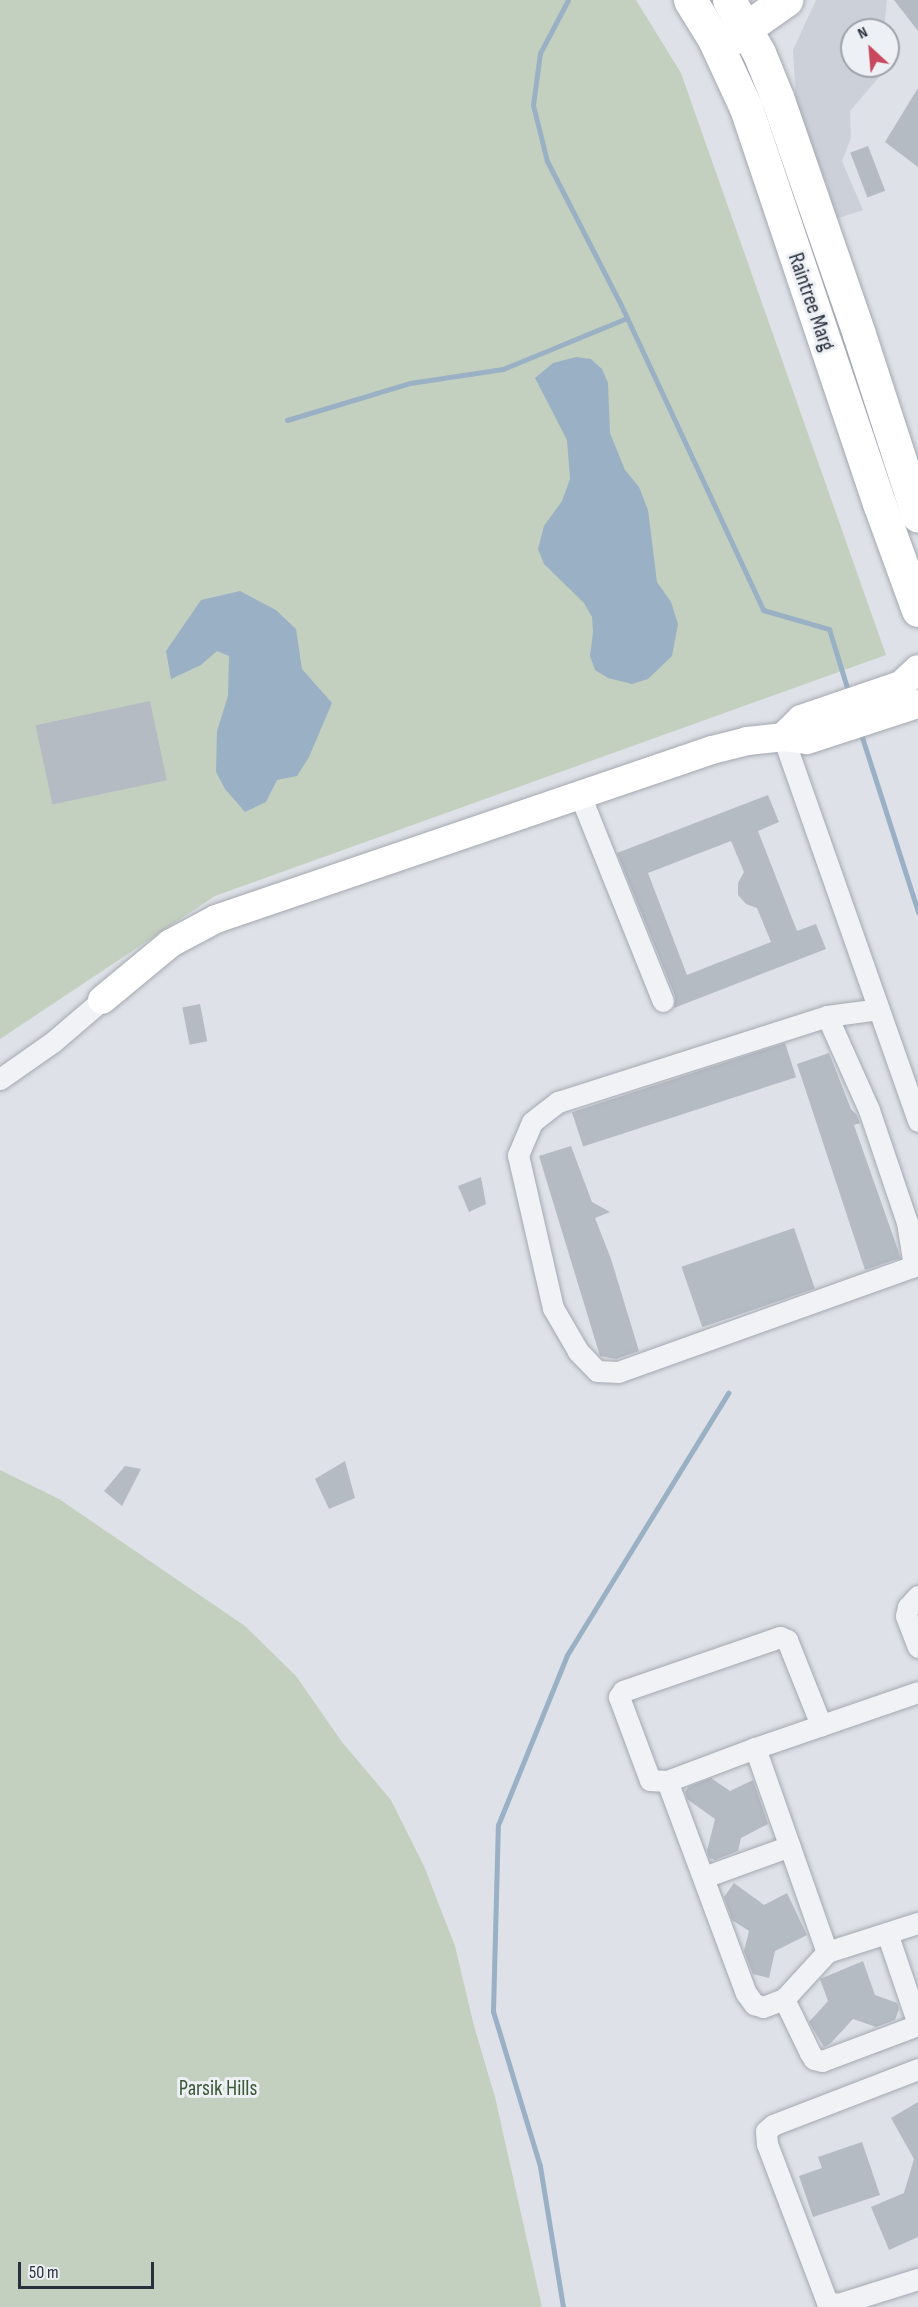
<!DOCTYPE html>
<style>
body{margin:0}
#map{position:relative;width:918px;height:2307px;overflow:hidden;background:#dee1e7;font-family:"Sofia Sans Condensed",sans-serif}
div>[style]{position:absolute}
.built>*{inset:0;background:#ccd1d9}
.green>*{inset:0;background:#c4d0bf}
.water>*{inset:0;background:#9ab0c5}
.stream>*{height:5px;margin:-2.5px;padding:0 2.5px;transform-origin:2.5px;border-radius:2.5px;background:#9ab0c5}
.building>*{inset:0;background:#b5bbc3;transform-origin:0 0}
.roads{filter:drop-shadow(0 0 2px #a4a8b1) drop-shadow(0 0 2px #a4a8b1)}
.street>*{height:21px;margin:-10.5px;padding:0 10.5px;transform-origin:10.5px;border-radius:10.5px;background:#f0f2f5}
.secondary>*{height:28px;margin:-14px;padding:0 14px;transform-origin:14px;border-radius:14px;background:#fff}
.primary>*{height:33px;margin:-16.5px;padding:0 16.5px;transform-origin:16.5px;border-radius:16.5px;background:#fff}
span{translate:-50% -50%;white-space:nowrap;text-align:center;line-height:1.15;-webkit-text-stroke:6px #edf0f4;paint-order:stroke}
.street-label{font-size:22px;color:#28303d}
.park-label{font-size:22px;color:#3d5836}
.north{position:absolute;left:840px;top:18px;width:60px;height:60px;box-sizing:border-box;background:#edf0f4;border:2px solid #9ea3ab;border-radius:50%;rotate:334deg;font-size:16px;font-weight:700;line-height:24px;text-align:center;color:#28303d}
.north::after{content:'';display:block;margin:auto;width:21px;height:27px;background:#c7475d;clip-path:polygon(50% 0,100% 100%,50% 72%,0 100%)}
.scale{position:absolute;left:18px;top:2262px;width:136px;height:27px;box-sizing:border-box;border:3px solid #28303d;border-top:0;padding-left:8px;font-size:18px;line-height:21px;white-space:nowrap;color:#28303d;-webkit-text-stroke:4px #edf0f4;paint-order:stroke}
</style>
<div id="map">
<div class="built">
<i style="clip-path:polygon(816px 0,887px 0,884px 30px,852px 30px,852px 66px,882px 66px,881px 75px,850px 111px,851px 138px,842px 161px,863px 210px,836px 219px,827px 184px,797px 117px,793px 50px)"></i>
</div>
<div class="green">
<i style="clip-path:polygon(0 0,636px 0,681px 73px,886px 655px,215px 896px,0 1039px)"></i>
<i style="clip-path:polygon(0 1470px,59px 1499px,245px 1626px,296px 1676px,342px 1742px,391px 1800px,424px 1866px,455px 1946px,474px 2026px,495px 2097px,542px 2307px,0 2307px)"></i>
</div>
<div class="water">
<i style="clip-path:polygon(576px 357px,591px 359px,602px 369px,608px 383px,610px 433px,625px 470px,639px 487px,648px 510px,657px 582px,671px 602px,678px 624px,672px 656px,648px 679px,632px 684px,608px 678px,595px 670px,590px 656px,593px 632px,592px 617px,584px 603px,544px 564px,538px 549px,544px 526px,562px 501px,570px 479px,567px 440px,535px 378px,553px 363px)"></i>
<i style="clip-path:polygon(240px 591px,276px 610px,296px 629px,302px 669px,332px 703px,309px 757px,297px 776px,277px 780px,266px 802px,245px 812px,225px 789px,216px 772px,217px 731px,228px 696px,229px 656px,217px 651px,201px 665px,171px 679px,166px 651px,201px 600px)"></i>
</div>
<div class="stream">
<i style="left:568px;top:0;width:60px;rotate:117.8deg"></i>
<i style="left:540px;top:53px;width:52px;rotate:97.7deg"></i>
<i style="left:533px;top:105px;width:58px;rotate:76deg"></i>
<i style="left:547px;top:161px;width:162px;rotate:62.8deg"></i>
<i style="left:621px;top:305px;width:336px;rotate:65deg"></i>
<i style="left:763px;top:610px;width:69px;rotate:16.1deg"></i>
<i style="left:829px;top:629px;width:68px;rotate:72.9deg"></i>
<i style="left:287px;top:420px;width:128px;rotate:-16.7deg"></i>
<i style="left:410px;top:383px;width:94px;rotate:-8.6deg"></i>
<i style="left:503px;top:369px;width:134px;rotate:-22.4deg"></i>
<i style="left:860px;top:731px;width:190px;rotate:72.2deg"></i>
<i style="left:563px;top:2307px;width:143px;rotate:-99.3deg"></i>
<i style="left:540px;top:2166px;width:162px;rotate:-106.9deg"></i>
<i style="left:493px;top:2011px;width:186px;rotate:-88.5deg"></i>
<i style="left:498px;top:1825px;width:183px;rotate:-67.9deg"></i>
<i style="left:567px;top:1655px;width:308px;rotate:-58.4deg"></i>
</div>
<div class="building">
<i style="clip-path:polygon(894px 0,918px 0,918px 31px)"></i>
<i style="clip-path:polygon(918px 88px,918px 167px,885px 142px)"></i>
<i style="left:868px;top:146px;width:48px;height:19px;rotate:69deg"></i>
<i style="left:150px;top:701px;width:81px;height:117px;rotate:78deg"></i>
<i style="clip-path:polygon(evenodd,768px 795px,779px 822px,758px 831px,797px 931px,816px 924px,826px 949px,674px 1008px,675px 996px,617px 853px,768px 795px,731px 841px,744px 872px,738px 883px,738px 895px,746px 904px,757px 908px,771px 942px,687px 975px,648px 873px,731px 841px)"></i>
<i style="left:200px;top:1004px;width:38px;height:18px;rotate:79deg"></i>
<i style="left:785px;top:1043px;width:36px;height:224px;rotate:72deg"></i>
<i style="clip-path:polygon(829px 1053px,851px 1109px,857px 1115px,860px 1123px,854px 1125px,898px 1250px,900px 1258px,865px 1270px,797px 1064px)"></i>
<i style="clip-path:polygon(571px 1146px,592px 1202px,610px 1212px,595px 1218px,611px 1259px,639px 1351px,616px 1359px,600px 1356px,539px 1156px)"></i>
<i style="clip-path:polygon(481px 1177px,486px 1204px,469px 1212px,458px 1186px)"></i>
<i style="left:794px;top:1228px;width:64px;height:119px;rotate:71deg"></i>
<i style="clip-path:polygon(345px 1461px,355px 1498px,329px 1509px,315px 1479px)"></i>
<i style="clip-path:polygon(125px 1466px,141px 1469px,122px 1506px,104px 1491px)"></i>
<i style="clip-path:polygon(711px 1778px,730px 1791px,753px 1780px,768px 1824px,741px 1838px,738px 1851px,715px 1860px,709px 1858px,707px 1851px,715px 1819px,687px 1799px,685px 1792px,688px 1787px)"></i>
<i style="clip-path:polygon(734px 1883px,764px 1905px,787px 1893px,807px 1935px,775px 1951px,769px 1978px,753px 1974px,744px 1951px,749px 1931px,732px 1920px,724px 1897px)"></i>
<i style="clip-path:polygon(863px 1961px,875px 1995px,897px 2003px,899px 2009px,895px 2020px,876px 2027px,853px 2019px,830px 2044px,824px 2047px,809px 2022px,828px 2001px,820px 1979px)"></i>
<i style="clip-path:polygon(918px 2102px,918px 2237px,889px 2250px,871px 2207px,904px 2193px,914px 2159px,891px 2118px)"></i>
<i style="clip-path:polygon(862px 2142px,880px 2195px,813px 2217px,799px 2176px,822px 2168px,818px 2157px)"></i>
</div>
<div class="roads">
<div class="street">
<i style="left:783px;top:737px;width:407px;rotate:70.6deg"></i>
<i style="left:580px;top:795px;width:222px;rotate:68.1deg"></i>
<i style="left:827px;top:1016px;width:103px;rotate:65.9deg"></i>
<i style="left:869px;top:1110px;width:118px;rotate:71.3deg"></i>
<i style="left:907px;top:1222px;width:45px;rotate:81deg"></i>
<i style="left:914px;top:1266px;width:314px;rotate:160.3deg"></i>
<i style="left:618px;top:1372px;width:21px;rotate:-177deg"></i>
<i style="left:597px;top:1371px;width:28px;rotate:-134deg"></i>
<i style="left:578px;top:1351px;width:50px;rotate:-120.2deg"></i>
<i style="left:553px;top:1308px;width:157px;rotate:-102.9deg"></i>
<i style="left:518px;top:1155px;width:36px;rotate:-67deg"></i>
<i style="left:532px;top:1122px;width:33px;rotate:-38deg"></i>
<i style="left:558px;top:1102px;width:282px;rotate:-17.7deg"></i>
<i style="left:827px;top:1016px;width:52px;rotate:-7.7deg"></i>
<i style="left:0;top:1079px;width:66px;rotate:-35.1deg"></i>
<i style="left:54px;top:1041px;width:63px;rotate:-40.5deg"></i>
<i style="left:918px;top:1596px;width:15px;rotate:132deg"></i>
<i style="left:908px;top:1607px;width:9px;rotate:103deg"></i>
<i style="left:906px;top:1616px;width:33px;rotate:69deg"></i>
<i style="left:918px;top:1692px;width:172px;rotate:161deg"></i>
<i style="left:755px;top:1748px;width:216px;rotate:70.6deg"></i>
<i style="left:827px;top:1952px;width:96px;rotate:-17.7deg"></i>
<i style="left:755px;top:1748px;width:94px;rotate:159.4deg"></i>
<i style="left:667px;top:1781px;width:226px;rotate:69.6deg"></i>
<i style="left:746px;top:1993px;width:14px;rotate:54deg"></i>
<i style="left:754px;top:2004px;width:9px;rotate:18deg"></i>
<i style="left:763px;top:2007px;width:22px;rotate:-21deg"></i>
<i style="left:784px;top:1999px;width:60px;rotate:64.3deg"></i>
<i style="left:810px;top:2053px;width:7px;rotate:56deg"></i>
<i style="left:814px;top:2059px;width:8px;rotate:14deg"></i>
<i style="left:822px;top:2061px;width:103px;rotate:-20.6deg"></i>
<i style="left:667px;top:1781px;width:17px;rotate:-177deg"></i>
<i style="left:650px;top:1780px;width:89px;rotate:-110.5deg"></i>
<i style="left:619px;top:1697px;width:7px;rotate:-56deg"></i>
<i style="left:623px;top:1691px;width:166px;rotate:-19deg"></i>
<i style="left:780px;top:1637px;width:8px;rotate:23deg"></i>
<i style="left:787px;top:1640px;width:92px;rotate:68.2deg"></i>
<i style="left:704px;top:1877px;width:91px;rotate:-19.8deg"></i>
<i style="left:887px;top:1933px;width:96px;rotate:71.2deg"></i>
<i style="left:784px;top:1999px;width:64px;rotate:-47.5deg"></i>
<i style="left:918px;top:2069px;width:155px;rotate:158.9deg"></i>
<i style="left:773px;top:2125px;width:9px;rotate:139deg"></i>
<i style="left:766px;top:2131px;width:13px;rotate:86deg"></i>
<i style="left:767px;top:2144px;width:169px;rotate:69.2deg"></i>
<i style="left:827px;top:2302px;width:11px;rotate:10deg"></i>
<i style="left:838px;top:2304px;width:84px;rotate:-17.4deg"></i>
</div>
<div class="secondary">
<i style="left:783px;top:737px;width:25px;rotate:-45deg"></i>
<i style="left:801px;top:719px;width:106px;rotate:-18.8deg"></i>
<i style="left:901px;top:685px;width:23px;rotate:-43deg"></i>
<i style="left:102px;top:1000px;width:89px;rotate:-39.6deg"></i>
<i style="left:171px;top:943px;width:51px;rotate:-28.1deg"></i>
<i style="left:216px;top:919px;width:524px;rotate:-18.82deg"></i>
<i style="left:712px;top:750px;width:36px;rotate:-14deg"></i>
<i style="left:747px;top:741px;width:36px;rotate:-6deg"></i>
<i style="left:783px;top:737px;width:24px;rotate:7deg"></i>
<i style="left:807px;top:740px;width:117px;rotate:-18deg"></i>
</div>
<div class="primary">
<i style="left:690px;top:0;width:46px;rotate:58.4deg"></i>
<i style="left:714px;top:39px;width:76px;rotate:65.1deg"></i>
<i style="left:746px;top:108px;width:417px;rotate:71.4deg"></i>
<i style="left:879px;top:503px;width:114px;rotate:70deg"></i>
<i style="left:729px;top:0;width:61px;rotate:60.5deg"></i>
<i style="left:759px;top:53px;width:48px;rotate:67.8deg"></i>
<i style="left:777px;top:97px;width:251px;rotate:70.9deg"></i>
<i style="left:859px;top:334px;width:191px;rotate:72deg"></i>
<i style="left:729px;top:40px;width:70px;rotate:-35.1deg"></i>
</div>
</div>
<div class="street-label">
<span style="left:811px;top:302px;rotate:71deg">Raintree Marg</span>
</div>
<div class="park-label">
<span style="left:218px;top:2089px">Parsik Hills</span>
</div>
<div class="north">N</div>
<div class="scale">50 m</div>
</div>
